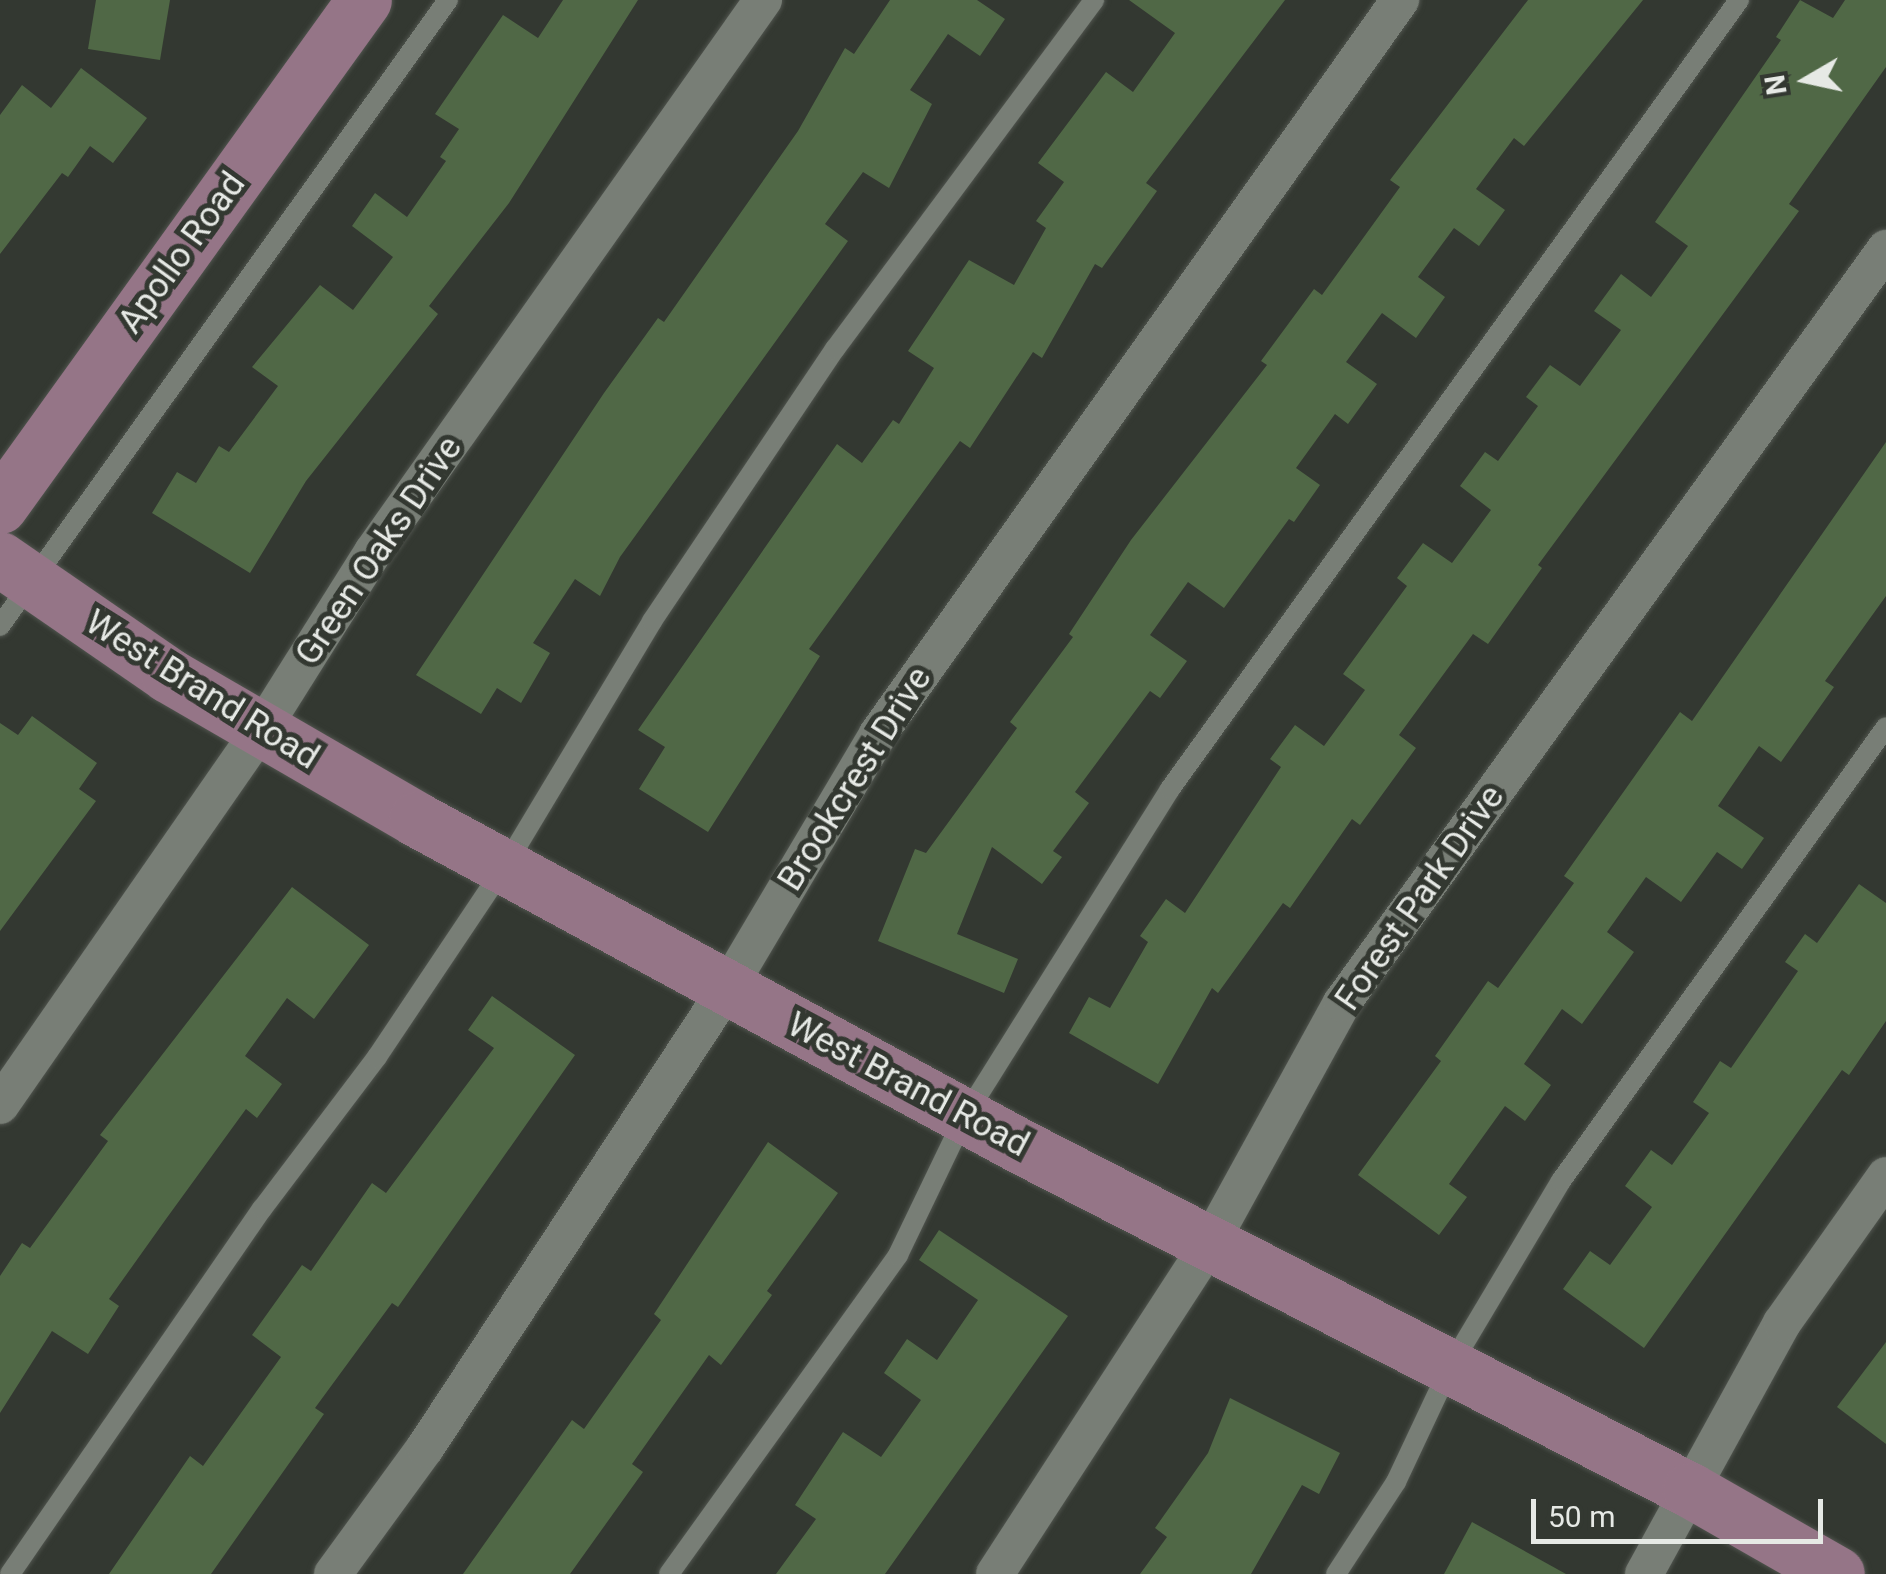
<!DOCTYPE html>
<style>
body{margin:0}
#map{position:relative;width:1886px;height:1574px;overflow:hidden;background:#333831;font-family:Roboto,sans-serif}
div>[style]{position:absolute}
.building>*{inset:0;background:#506846}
.roads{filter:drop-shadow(0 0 2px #50544e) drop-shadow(0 0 2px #50544e)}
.lane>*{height:20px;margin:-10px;padding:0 10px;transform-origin:10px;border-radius:10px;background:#787e76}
.street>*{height:38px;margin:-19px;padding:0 19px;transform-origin:19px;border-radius:19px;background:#787e76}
.secondary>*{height:55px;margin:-27.5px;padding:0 27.5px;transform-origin:27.5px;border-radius:27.5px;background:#957587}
span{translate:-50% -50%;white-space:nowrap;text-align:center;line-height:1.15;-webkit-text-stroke:10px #333831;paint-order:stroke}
.street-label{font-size:35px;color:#e6e9e5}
.north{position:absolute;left:1756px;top:30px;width:100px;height:100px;-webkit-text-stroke:8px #333831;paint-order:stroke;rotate:261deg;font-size:28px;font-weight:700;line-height:40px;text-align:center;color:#e6e9e5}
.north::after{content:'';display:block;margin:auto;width:35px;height:45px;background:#e6e9e5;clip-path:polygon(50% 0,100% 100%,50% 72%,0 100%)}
.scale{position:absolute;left:1531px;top:1499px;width:292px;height:45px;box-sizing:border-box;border:5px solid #e6e9e5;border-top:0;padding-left:12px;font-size:30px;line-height:35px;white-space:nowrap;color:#e6e9e5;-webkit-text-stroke:8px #333831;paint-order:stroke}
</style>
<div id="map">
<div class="building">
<i style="clip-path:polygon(96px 0,170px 0,160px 60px,88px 49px)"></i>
<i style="clip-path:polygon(563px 0,638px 0,509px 203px,429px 306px,438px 314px,306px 481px,250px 573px,152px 513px,177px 472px,196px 483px,219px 446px,229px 452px,278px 386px,252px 367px,320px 285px,353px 310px,393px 257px,352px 226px,375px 193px,407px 217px,446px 161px,440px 157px,459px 129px,435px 114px,503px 15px,538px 38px)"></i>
<i style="clip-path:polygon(890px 0,977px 0,1005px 19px,980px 56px,948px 34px,910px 90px,932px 104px,889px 188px,863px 172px,825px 224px,848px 241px,620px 557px,600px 596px,575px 579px,533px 643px,550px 653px,521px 703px,497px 688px,481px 714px,416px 675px,604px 393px,658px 318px,664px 322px,798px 131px,845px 48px,854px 54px)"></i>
<i style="clip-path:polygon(1129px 0,1285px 0,1146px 183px,1157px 191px,1102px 268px,1095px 264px,1042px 358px,1033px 352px,970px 448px,960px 441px,809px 649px,820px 656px,708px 832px,639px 789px,665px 747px,638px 730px,837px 444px,862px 463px,893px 420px,899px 424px,934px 368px,908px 351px,969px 260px,1014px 285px,1046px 228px,1036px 221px,1064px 182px,1038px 163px,1106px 72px,1133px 92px,1175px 33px)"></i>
<i style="clip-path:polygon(1528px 0,1643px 0,1524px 146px,1514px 138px,1476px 189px,1505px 210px,1479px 246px,1454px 228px,1418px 277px,1445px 297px,1416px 338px,1382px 313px,1346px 362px,1377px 384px,1348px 424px,1335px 414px,1296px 468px,1320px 485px,1294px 522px,1289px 519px,1224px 608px,1188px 582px,1150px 635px,1187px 661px,1160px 698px,1150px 691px,1075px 792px,1089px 803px,1053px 851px,1062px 857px,1042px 884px,992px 847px,957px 934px,1018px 959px,1004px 993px,878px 941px,915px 849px,926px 853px,1017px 728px,1010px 722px,1073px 637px,1069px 634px,1131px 540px,1267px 365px,1261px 361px,1314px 289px,1322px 295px,1400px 187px,1390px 180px)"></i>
<i style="clip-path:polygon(1800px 0,1833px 18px,1845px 0,1886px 0,1886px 67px,1789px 204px,1799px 211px,1538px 565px,1542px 568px,1488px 644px,1473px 634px,1399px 735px,1416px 748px,1360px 825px,1352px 819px,1290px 908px,1283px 903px,1218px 993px,1212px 988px,1158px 1084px,1069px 1033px,1089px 997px,1110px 1008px,1148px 942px,1140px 936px,1166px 899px,1185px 913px,1281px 767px,1270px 759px,1295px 725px,1324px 746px,1365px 690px,1343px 674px,1407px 586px,1397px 578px,1423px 543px,1452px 563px,1491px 510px,1460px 486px,1485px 452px,1498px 461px,1538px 406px,1526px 397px,1550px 365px,1580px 386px,1621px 330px,1594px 311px,1621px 274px,1651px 297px,1688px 246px,1655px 222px,1781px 40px,1776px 37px)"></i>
<i style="clip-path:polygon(81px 68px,147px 118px,113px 163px,90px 146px,68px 177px,62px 173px,0 254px,0 115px,22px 85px,51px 108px)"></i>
<i style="clip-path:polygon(1886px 442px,1886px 596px,1825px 681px,1834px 687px,1781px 762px,1759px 746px,1718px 806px,1764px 838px,1742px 869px,1717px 852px,1681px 902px,1646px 877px,1607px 932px,1634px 952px,1582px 1024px,1562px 1009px,1524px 1064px,1551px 1085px,1525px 1121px,1505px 1106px,1449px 1184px,1467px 1197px,1439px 1235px,1358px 1175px,1441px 1061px,1435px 1056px,1488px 981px,1498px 988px,1574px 883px,1564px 876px,1680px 712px,1692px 721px)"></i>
<i style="clip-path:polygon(32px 716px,97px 763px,79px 789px,96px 801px,0 931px,0 723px,18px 735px)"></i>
<i style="clip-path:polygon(1859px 884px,1886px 903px,1886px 1021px,1849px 1075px,1842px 1070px,1644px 1348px,1563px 1289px,1590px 1251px,1610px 1265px,1652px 1207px,1625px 1186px,1651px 1150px,1672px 1165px,1709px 1113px,1693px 1102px,1720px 1061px,1731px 1068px,1798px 971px,1785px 962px,1805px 934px,1817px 943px)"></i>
<i style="clip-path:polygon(292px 887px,369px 945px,314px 1019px,287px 998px,245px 1056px,282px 1084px,257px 1118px,246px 1109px,166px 1219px,109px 1299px,119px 1306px,88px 1354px,52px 1331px,0 1413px,0 1276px,22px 1243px,30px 1248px,108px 1141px,100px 1135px)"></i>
<i style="clip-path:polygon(492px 996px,575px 1055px,398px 1307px,392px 1303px,315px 1408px,324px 1414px,211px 1574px,109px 1574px,190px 1456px,203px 1466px,281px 1357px,252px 1335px,302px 1265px,311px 1271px,372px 1183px,386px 1193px,494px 1048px,468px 1030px)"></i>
<i style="clip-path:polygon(768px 1142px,838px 1193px,767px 1291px,772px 1295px,721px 1365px,709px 1355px,632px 1464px,643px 1472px,570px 1574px,463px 1574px,572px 1420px,584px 1429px,661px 1320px,654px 1314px)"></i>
<i style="clip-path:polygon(939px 1230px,1068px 1316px,885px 1574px,776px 1574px,816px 1519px,795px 1505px,843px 1432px,881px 1457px,921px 1400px,884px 1373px,907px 1339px,937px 1360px,978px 1300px,919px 1260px)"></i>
<i style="clip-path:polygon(1886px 1342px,1886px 1444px,1837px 1407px)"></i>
<i style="clip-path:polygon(1230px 1398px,1340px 1453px,1319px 1494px,1302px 1485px,1251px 1574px,1140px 1574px,1167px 1537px,1155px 1528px,1208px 1453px)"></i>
<i style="clip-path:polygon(1472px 1522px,1566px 1574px,1444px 1574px)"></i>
</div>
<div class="roads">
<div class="lane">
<i style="left:0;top:626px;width:770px;rotate:-54.41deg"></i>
<i style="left:10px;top:1574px;width:444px;rotate:-55.4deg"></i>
<i style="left:262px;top:1209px;width:191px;rotate:-52.9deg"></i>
<i style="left:377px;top:1057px;width:230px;rotate:-56.2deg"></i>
<i style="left:505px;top:866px;width:286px;rotate:-59deg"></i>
<i style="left:652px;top:621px;width:328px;rotate:-56.1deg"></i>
<i style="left:835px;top:349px;width:435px;rotate:-53.4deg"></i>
<i style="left:669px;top:1574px;width:393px;rotate:-54.3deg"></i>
<i style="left:898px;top:1255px;width:154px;rotate:-64.3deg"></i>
<i style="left:965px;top:1116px;width:386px;rotate:-57.9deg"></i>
<i style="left:1170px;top:789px;width:973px;rotate:-54.2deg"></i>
<i style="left:1336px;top:1574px;width:110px;rotate:-56.9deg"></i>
<i style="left:1396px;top:1482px;width:127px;rotate:-64.8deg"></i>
<i style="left:1450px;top:1367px;width:217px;rotate:-59.2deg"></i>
<i style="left:1561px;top:1181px;width:558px;rotate:-54.4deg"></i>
</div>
<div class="street">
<i style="left:0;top:1105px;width:457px;rotate:-55.2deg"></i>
<i style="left:261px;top:730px;width:210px;rotate:-57.8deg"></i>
<i style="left:373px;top:552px;width:676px;rotate:-54.76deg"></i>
<i style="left:333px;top:1574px;width:156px;rotate:-53.9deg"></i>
<i style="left:425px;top:1448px;width:552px;rotate:-56.68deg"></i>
<i style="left:728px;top:987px;width:294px;rotate:-59.3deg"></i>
<i style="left:878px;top:734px;width:901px;rotate:-54.58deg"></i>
<i style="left:995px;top:1574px;width:395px;rotate:-57deg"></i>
<i style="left:1210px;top:1243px;width:274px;rotate:-61.2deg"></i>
<i style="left:1342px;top:1003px;width:930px;rotate:-54.19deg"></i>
<i style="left:1644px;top:1574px;width:286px;rotate:-61.2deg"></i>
<i style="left:1782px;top:1323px;width:180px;rotate:-54.7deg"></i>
</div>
<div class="secondary">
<i style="left:0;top:506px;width:623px;rotate:-54.27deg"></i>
<i style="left:0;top:559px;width:204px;rotate:34.6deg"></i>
<i style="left:168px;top:675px;width:287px;rotate:30.1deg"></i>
<i style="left:416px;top:819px;width:687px;rotate:28.43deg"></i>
<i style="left:1020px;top:1146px;width:753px;rotate:27.18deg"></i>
<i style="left:1690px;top:1490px;width:169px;rotate:29.7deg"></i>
</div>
</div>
<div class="street-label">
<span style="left:182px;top:253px;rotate:-54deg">Apollo Road</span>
<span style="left:379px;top:551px;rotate:-56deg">Green Oaks Drive</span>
<span style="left:202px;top:690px;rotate:32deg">West Brand Road</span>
<span style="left:855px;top:779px;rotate:-58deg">Brookcrest Drive</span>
<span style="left:1420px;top:898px;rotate:-55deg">Forest Park Drive</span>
<span style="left:908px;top:1085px;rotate:28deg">West Brand Road</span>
</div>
<div class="north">N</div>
<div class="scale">50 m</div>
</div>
